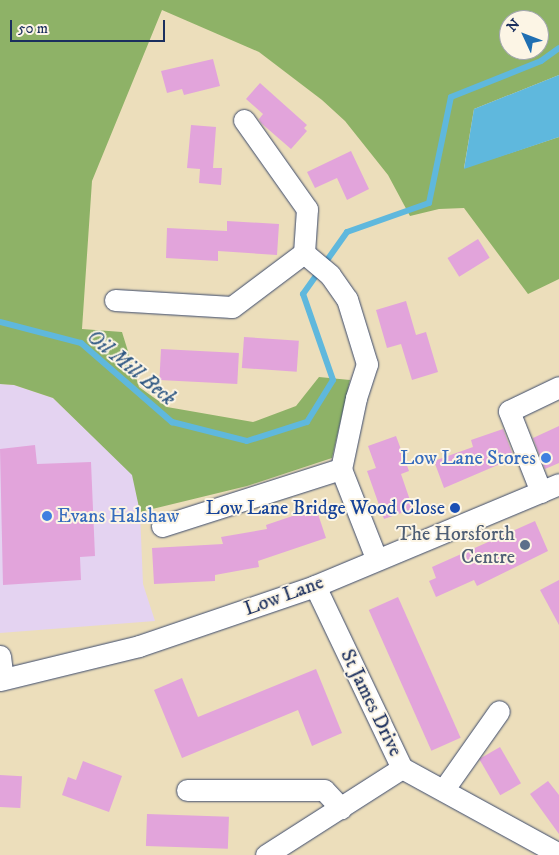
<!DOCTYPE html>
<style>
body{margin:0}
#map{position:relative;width:559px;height:855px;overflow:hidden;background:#ecdebb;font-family:"IM FELL DW Pica",serif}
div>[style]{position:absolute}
.built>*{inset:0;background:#e4d3f1}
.forest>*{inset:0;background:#8eb267}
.water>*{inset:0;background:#5fb8dd}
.stream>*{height:6px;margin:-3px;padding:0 3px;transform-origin:3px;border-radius:3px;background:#5fb8dd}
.building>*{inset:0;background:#e2a4db;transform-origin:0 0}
.roads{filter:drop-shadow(0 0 1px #3a496c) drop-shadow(0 0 1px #3a496c)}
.minor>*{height:21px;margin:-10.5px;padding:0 10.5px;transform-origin:10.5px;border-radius:10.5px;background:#fff}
.dots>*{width:14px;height:14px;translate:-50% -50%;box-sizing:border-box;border:2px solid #fcf5e5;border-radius:50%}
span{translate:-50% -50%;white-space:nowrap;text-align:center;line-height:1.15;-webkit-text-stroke:4px #fcf5e5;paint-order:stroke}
.shop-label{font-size:20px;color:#366cbe}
.right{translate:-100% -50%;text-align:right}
.left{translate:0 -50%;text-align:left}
.transit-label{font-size:20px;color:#164399}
.service-label{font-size:20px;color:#4e5e75}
.street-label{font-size:20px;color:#1b2f5e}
.water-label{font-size:21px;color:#2f5884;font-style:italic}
.north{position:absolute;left:499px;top:10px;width:50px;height:50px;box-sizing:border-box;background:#fcf5e5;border:1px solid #a2a6af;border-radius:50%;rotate:313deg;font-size:14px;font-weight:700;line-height:20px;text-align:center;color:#1b2f5e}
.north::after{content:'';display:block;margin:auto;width:18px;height:22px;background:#1f6fb2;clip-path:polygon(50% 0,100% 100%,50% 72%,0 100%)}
.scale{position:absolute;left:10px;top:20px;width:155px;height:22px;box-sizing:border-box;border:2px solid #1b2f5e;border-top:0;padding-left:6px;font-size:15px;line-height:18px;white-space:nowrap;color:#1b2f5e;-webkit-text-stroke:4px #fcf5e5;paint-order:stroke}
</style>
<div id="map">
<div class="built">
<i style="clip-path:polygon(0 384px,14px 385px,53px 398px,133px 475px,140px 512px,143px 584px,155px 621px,0 633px)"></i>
</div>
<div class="forest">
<i style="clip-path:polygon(evenodd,0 0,559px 0,559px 75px,474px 109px,464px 168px,559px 137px,559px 279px,528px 294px,464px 208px,439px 209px,410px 216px,388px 175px,345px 121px,322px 100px,259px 52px,162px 10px,92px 181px,82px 329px,122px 332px,139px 387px,167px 407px,253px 422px,296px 406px,319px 377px,350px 380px,332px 458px,247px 486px,140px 512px,132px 475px,53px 398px,14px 385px,0 384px,0 0,509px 20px,539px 20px,539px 50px,509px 50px,509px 20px)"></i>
</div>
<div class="water">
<i style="clip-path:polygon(559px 75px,559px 137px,464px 169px,474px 109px)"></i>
</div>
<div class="stream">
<i style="left:0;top:322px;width:84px;rotate:14.5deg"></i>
<i style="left:81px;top:343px;width:121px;rotate:41deg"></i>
<i style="left:172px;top:422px;width:77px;rotate:14.2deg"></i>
<i style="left:247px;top:441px;width:63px;rotate:-17.6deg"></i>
<i style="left:307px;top:422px;width:49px;rotate:-58.2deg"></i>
<i style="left:333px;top:380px;width:91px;rotate:-109.2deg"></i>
<i style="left:303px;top:294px;width:76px;rotate:-54.6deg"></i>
<i style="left:347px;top:232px;width:87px;rotate:-19.5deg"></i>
<i style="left:429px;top:203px;width:108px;rotate:-78.3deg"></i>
<i style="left:451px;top:97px;width:97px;rotate:-21.8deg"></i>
<i style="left:541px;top:61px;width:22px;rotate:-36deg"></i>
</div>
<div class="building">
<i style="clip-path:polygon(213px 59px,220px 86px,184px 95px,182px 89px,167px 93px,161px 71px)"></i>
<i style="clip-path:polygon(260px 83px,307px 125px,304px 128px,307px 131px,291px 149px,261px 123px,259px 119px,263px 114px,246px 99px)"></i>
<i style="clip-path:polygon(191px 125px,216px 127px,213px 168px,222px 168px,221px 185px,199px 183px,200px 169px,187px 168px)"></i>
<i style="clip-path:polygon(351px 151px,369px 189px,347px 200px,337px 178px,315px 188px,307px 172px)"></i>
<i style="clip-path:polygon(227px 221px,279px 224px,277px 255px,218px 251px,218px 261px,166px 258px,167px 228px,227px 231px)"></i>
<i style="left:478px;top:239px;width:22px;height:36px;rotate:58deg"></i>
<i style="clip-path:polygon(406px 301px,416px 335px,426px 332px,438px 372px,412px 380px,401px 344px,387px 348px,376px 310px)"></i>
<i style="left:244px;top:337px;width:55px;height:31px;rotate:4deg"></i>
<i style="left:161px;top:349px;width:78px;height:31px;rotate:3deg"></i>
<i style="clip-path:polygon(559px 426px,559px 463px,545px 469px,533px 438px)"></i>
<i style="clip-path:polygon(503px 429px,514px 458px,444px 488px,434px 461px,473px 447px,471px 440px)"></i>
<i style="clip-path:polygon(396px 436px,409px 471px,401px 474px,413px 509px,384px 519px,367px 471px,376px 468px,368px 446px)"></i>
<i style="clip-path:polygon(35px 445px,37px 464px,91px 462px,95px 556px,80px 557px,81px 580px,3px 585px,0 449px)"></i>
<i style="clip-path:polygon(316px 508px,326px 538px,258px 561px,259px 567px,215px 575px,215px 581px,154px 584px,152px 548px,223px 544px,221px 537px,267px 529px,266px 525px)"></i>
<i style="clip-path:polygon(535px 521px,548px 551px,477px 586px,474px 580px,436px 597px,429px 581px,436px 578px,432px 567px)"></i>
<i style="clip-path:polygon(559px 580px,559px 625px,540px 590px)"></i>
<i style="left:398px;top:597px;width:154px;height:32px;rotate:66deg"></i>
<i style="clip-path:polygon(316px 669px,342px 733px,312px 746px,298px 710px,182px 758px,154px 690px,182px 678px,198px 717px)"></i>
<i style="left:500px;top:747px;width:42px;height:24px;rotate:60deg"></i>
<i style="clip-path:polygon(83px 761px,122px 776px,109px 812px,62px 795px,68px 777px,76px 780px)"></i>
<i style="left:0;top:775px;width:22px;height:32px;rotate:3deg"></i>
<i style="clip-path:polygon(548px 781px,559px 795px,559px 834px,530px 794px)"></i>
<i style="left:147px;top:814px;width:82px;height:32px;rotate:2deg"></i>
</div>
<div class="roads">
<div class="minor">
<i style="left:244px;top:120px;width:109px;rotate:54.7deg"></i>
<i style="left:307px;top:209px;width:44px;rotate:93.9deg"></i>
<i style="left:304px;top:253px;width:34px;rotate:40deg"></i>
<i style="left:330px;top:275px;width:29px;rotate:55deg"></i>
<i style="left:347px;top:299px;width:68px;rotate:72.9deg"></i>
<i style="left:367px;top:364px;width:36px;rotate:108deg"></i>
<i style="left:356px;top:398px;width:73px;rotate:101.9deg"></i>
<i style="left:341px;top:469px;width:96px;rotate:68.5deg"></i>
<i style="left:115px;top:300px;width:117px;rotate:3.4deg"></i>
<i style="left:232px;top:307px;width:90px;rotate:-36.9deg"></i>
<i style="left:541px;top:492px;width:87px;rotate:-111.6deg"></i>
<i style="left:509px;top:411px;width:55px;rotate:-25.6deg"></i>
<i style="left:162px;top:526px;width:188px;rotate:-17.7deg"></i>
<i style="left:315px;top:586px;width:202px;rotate:64.5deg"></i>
<i style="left:402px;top:768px;width:179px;rotate:28.7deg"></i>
<i style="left:0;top:656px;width:23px;rotate:83deg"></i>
<i style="left:0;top:680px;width:143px;rotate:-13.7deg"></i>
<i style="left:139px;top:646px;width:186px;rotate:-18.8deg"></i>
<i style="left:315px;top:586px;width:264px;rotate:-22.7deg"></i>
<i style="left:444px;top:789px;width:95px;rotate:-54.8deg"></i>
<i style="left:187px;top:790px;width:137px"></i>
<i style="left:324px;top:790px;width:25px;rotate:47deg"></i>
<i style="left:266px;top:855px;width:161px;rotate:-32.6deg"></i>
</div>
</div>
<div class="dots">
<i style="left:546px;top:458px;background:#3f7fe0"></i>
<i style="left:455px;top:508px;background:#1a4fb4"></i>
<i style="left:47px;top:516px;background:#3f7fe0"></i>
<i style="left:525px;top:545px;background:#5c6f8a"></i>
</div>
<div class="shop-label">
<span class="right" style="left:536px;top:458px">Low Lane Stores</span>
<span class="left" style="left:57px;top:516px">Evans Halshaw</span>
</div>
<div class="transit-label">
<span class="right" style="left:445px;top:508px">Low Lane Bridge Wood Close</span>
</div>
<div class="service-label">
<span class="right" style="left:515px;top:546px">The Horsforth<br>Centre</span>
</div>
<div class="street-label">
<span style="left:284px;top:596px;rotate:-20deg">Low Lane</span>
<span style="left:371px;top:703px;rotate:64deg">St James Drive</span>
</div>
<div class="water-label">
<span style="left:131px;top:368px;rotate:39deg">Oil Mill Beck</span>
</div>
<div class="north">N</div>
<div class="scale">50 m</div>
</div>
